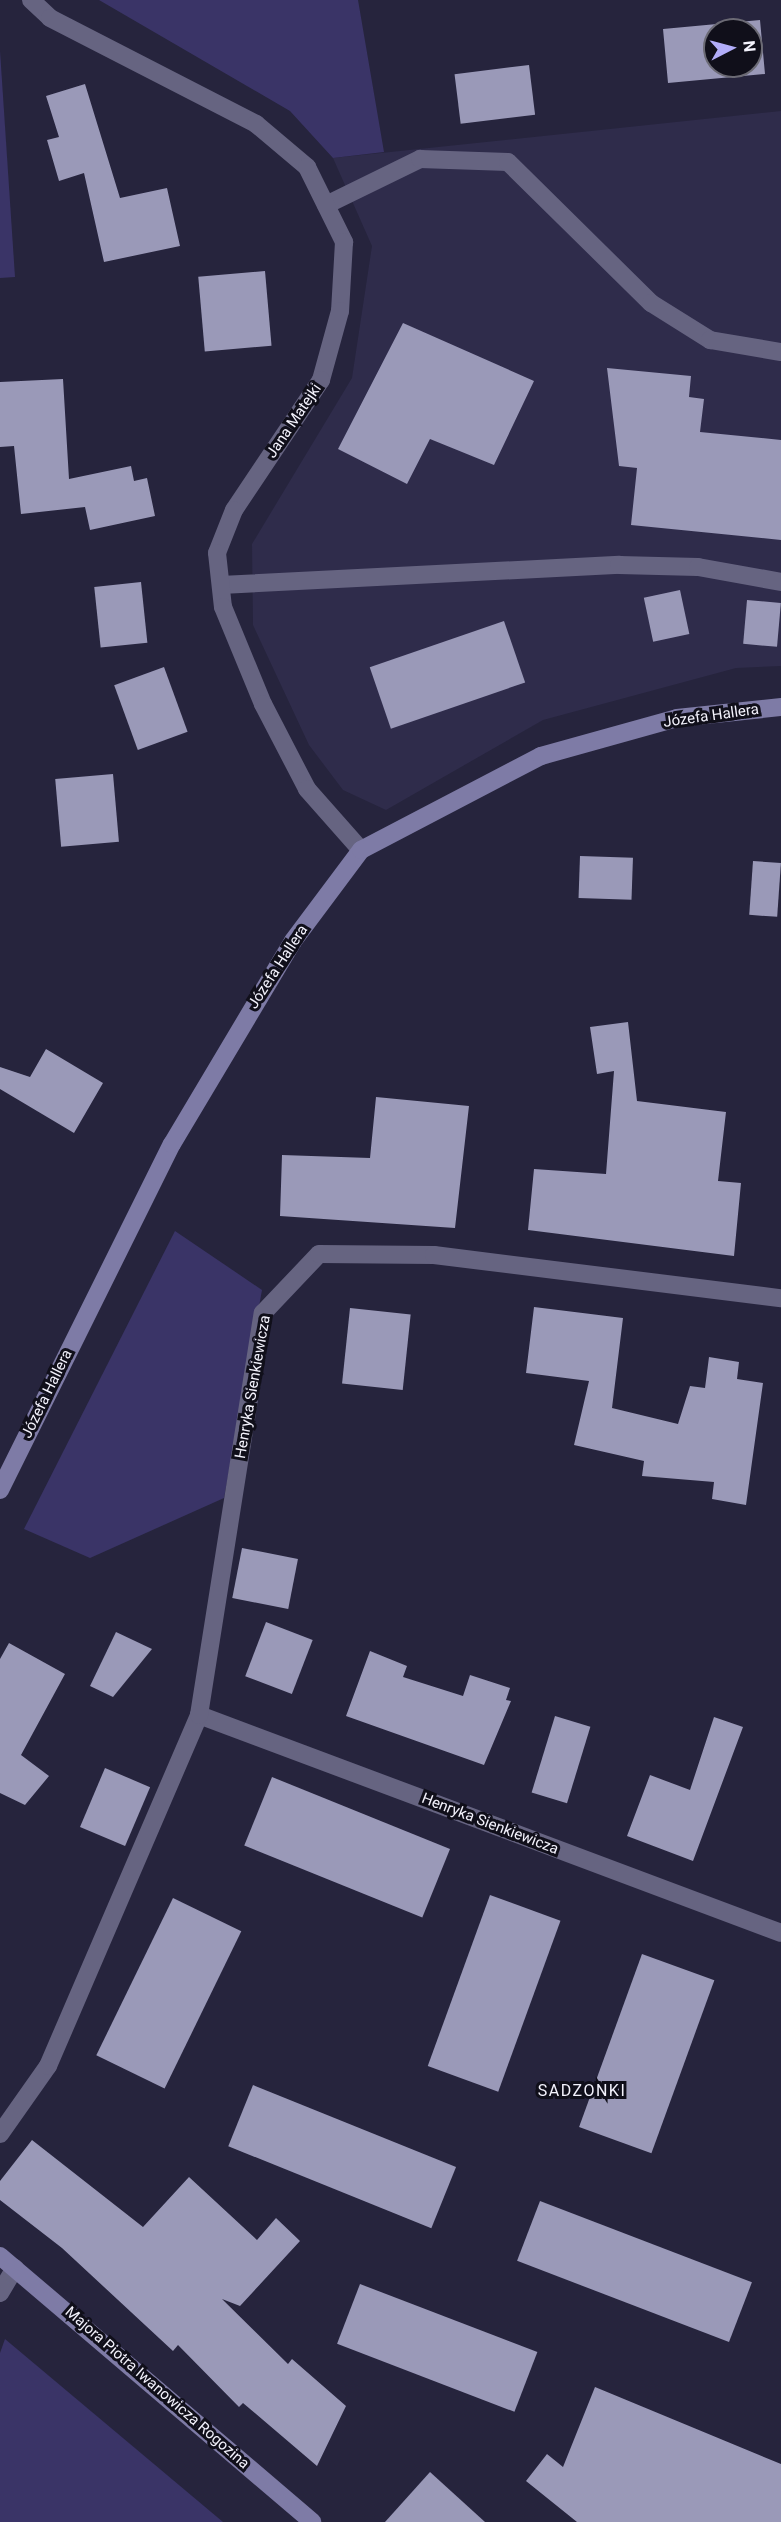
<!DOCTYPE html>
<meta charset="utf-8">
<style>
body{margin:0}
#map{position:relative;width:781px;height:2522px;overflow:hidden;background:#26243d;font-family:Roboto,sans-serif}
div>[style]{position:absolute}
.built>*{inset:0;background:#2f2c4b}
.green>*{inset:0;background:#3a3467}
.building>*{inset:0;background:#9a99b8;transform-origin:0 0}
.lane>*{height:18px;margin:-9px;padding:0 9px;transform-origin:9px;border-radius:9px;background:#666481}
.street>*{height:18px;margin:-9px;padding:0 9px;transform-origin:9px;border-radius:9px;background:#666481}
.secondary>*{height:18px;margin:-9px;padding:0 9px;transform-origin:9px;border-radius:9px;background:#7e7ba6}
span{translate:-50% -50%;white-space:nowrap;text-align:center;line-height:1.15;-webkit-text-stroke:6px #100f1a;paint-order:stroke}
.street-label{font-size:15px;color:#f3f2fc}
.neighbourhood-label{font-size:16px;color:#f3f2fc;letter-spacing:1.5px}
.north{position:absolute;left:703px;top:18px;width:60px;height:60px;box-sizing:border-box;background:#100f1a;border:2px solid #6b6a74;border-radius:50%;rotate:84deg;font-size:16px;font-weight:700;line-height:24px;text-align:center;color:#f3f2fc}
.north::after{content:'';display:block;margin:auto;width:21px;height:27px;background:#b2adf9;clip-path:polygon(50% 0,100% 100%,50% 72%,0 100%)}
</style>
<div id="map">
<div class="built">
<i style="clip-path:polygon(781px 111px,781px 666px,736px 668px,543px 720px,386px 810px,343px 790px,309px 745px,253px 625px,252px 544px,352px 378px,372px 246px,333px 158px)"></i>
</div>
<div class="green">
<i style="clip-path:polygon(99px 0,358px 0,384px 152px,333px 158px,290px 111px)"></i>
<i style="clip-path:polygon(0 51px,15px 277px,0 278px)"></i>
<i style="clip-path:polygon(175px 1231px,262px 1290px,224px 1498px,90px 1558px,24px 1529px)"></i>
<i style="clip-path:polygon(5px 2339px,223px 2522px,0 2522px,0 2353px)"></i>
</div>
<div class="building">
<i style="clip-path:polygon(evenodd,760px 20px,765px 74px,668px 83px,663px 29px,760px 20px,715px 30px,751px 30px,751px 66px,715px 66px,715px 30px)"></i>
<i style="left:529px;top:65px;width:50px;height:75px;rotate:83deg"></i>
<i style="clip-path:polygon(85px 84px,120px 198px,167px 188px,180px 246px,104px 262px,84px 173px,59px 181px,47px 140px,59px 137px,46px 96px)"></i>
<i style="left:265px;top:271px;width:75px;height:67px;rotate:85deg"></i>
<i style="clip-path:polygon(403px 323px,534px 381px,494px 465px,430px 439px,407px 484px,338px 449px)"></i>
<i style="clip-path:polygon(607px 368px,691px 376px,689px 397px,704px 399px,700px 432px,781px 440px,781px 540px,631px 525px,637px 468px,619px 466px)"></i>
<i style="clip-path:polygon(63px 379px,69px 479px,131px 466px,134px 481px,147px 478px,155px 516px,90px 530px,85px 507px,21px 514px,14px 446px,0 447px,0 382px)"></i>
<i style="left:141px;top:582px;width:61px;height:47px;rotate:84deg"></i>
<i style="left:680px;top:590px;width:45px;height:37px;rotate:78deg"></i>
<i style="left:747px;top:600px;width:34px;height:44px;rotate:5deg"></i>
<i style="left:504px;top:621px;width:65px;height:142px;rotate:71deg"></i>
<i style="left:164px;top:667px;width:69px;height:53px;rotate:70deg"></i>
<i style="left:113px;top:774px;width:68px;height:58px;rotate:85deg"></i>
<i style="left:580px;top:856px;width:53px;height:42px;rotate:2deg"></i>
<i style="left:753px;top:861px;width:28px;height:54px;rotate:4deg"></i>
<i style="clip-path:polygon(628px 1022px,637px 1101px,726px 1112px,718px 1181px,741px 1183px,734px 1256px,528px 1230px,534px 1169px,606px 1174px,614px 1071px,597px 1074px,590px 1027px)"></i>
<i style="clip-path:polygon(46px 1049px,103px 1083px,74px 1133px,0 1089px,0 1067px,30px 1077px)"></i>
<i style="clip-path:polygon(376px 1097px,469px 1106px,455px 1228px,280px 1216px,282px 1155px,370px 1158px)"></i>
<i style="clip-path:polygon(534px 1307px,623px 1318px,612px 1408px,678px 1424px,690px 1386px,705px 1388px,709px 1357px,739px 1362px,737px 1379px,763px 1383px,746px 1505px,712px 1499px,714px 1482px,642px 1476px,644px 1461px,574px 1445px,589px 1381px,526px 1373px)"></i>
<i style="left:350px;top:1308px;width:61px;height:76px;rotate:6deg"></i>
<i style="left:242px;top:1548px;width:57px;height:51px;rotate:11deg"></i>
<i style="left:266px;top:1622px;width:50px;height:58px;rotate:21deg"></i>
<i style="clip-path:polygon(116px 1632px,152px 1649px,113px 1697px,90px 1686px)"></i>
<i style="clip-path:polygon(9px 1643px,65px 1674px,21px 1755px,49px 1776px,25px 1805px,0 1793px,0 1659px)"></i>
<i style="clip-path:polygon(370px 1651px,407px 1666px,403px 1677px,463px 1696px,470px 1675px,510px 1688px,506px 1700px,511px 1701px,484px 1765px,346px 1716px)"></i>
<i style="left:555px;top:1716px;width:37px;height:80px;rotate:17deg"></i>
<i style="clip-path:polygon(714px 1717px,743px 1727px,693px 1861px,627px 1836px,650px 1775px,690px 1790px)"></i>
<i style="left:105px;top:1768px;width:49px;height:64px;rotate:23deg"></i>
<i style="left:272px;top:1777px;width:192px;height:74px;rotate:22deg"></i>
<i style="left:490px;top:1895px;width:75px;height:182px;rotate:20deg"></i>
<i style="left:173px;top:1898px;width:76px;height:175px;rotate:26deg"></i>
<i style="left:642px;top:1954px;width:77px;height:184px;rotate:20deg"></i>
<i style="left:253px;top:2085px;width:219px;height:66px;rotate:22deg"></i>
<i style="clip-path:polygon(32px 2140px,143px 2227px,189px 2177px,257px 2240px,276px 2218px,300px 2241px,240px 2306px,222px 2299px,288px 2364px,292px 2359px,346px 2406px,317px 2466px,243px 2403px,239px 2407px,178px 2345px,173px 2351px,62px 2248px,0 2200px,0 2181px)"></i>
<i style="left:540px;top:2201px;width:227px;height:64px;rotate:21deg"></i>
<i style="left:360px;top:2284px;width:190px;height:64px;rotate:21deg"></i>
<i style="clip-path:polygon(595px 2387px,781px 2464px,781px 2522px,577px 2522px,526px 2481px,547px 2454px,563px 2467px)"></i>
<i style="clip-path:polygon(430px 2472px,485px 2522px,385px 2522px)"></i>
</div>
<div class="lane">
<i style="left:326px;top:205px;width:105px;rotate:-26.1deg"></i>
<i style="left:420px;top:159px;width:88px;rotate:2deg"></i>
<i style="left:508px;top:162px;width:201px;rotate:44.6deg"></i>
<i style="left:651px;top:303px;width:70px;rotate:32.1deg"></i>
<i style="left:710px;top:340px;width:72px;rotate:9.6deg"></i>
<i style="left:221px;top:585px;width:399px;rotate:-2.9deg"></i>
<i style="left:619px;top:565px;width:79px;rotate:1.5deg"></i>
<i style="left:698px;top:567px;width:84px;rotate:10.2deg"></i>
</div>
<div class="street">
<i style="left:31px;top:0;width:26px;rotate:43deg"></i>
<i style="left:50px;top:18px;width:232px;rotate:27.2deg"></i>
<i style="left:256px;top:124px;width:67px;rotate:40.1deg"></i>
<i style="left:307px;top:167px;width:84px;rotate:63.7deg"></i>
<i style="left:344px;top:242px;width:69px;rotate:93.3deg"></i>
<i style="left:340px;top:311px;width:72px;rotate:105.4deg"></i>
<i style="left:321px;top:380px;width:156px;rotate:123.8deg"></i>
<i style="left:234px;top:510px;width:46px;rotate:111.6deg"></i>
<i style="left:217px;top:553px;width:54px;rotate:83.7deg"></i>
<i style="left:223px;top:607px;width:105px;rotate:67.6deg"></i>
<i style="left:263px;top:704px;width:96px;rotate:62.6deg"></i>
<i style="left:307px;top:789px;width:81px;rotate:48.5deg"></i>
<i style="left:199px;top:1715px;width:621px;rotate:20.53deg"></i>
<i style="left:0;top:2134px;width:83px;rotate:-54.8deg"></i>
<i style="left:48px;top:2066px;width:382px;rotate:-66.7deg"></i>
<i style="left:199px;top:1715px;width:407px;rotate:-81deg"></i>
<i style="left:263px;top:1313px;width:81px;rotate:-46.5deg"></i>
<i style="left:319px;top:1254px;width:115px;rotate:0.5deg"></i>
<i style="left:434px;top:1255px;width:350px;rotate:7.1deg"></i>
<i style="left:0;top:2293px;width:29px;rotate:-59deg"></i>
</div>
<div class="secondary">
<i style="left:0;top:1490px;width:386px;rotate:-63.6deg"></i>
<i style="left:172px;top:1144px;width:236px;rotate:-59.2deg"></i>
<i style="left:293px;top:941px;width:114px;rotate:-53.2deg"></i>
<i style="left:361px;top:850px;width:203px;rotate:-27.6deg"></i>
<i style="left:541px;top:756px;width:141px;rotate:-15.6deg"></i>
<i style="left:677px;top:718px;width:105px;rotate:-6deg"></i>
<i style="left:0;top:2256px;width:410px;rotate:40.4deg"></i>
</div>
<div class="street-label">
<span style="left:294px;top:421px;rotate:-56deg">Jana Matejki</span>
<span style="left:711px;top:716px;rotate:-8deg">Józefa Hallera</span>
<span style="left:278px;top:967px;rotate:-57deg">Józefa Hallera</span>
<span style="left:253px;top:1387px;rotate:-80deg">Henryka Sienkiewicza</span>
<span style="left:47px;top:1394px;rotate:-64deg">Józefa Hallera</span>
<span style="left:490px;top:1824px;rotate:21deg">Henryka Sienkiewicza</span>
<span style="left:157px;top:2388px;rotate:41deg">Majora Piotra Iwanowicza Rogozina</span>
</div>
<div class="neighbourhood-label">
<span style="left:582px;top:2091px">SADZONKI</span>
</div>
<div class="north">N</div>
</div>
